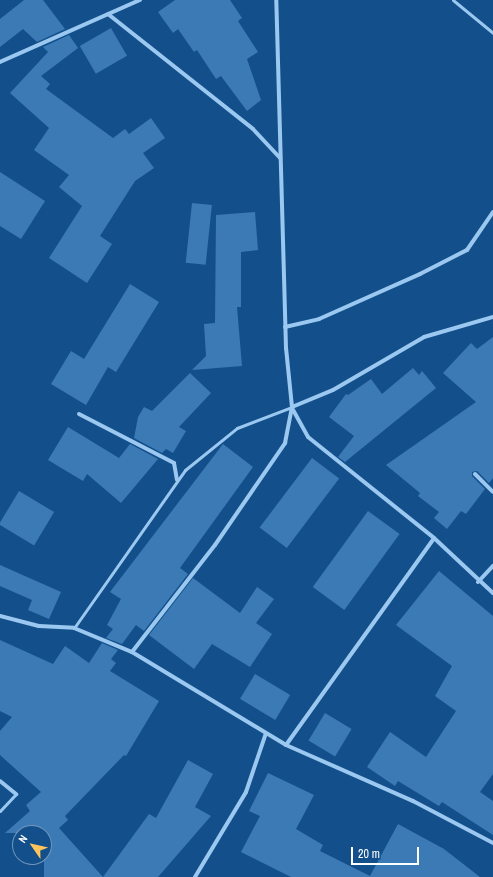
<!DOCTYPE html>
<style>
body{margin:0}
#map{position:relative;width:493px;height:877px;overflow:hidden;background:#13508b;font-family:"Archivo Narrow",sans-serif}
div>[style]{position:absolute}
.building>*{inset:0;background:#3c7ab5;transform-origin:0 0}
.lane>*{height:3px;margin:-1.5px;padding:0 1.5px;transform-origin:1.5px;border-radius:1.5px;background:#9bc8f0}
.street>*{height:4px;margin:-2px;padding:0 2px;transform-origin:2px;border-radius:2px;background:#9bc8f0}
span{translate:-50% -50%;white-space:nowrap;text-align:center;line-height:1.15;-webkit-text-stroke:3.5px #13508b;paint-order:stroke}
.north{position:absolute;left:12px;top:825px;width:40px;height:40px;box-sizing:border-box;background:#13508b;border:1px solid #7196b9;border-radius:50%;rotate:304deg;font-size:11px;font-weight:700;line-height:16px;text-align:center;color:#fff}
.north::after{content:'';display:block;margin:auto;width:14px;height:18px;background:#ffc45b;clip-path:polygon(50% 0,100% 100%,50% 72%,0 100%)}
.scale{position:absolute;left:351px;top:847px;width:68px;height:18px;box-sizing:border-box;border:2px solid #fff;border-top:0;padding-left:5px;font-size:12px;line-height:14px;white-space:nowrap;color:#fff;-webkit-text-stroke:3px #13508b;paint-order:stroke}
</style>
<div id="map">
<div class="building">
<i style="clip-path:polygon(24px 0,43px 0,65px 29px,37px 42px,23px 29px,0 47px,0 19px)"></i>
<i style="clip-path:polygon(175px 0,230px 0,242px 18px,238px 21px,258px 52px,247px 59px,261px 100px,247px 111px,221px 76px,216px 79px,197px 50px,194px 52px,178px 29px,173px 33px,158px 12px)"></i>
<i style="left:111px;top:28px;width:32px;height:36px;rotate:60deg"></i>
<i style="clip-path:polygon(69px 35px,78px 48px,41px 76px,50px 84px,46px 89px,113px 138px,125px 129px,129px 134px,151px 118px,165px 138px,143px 153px,154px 168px,135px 181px,100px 236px,112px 244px,87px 283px,49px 258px,82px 206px,59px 187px,69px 175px,34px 150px,49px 128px,10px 93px,48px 52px,43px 47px)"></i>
<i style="clip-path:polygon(0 172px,45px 201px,21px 239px,0 226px)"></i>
<i style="left:192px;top:203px;width:20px;height:60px;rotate:6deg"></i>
<i style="clip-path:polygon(255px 212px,258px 250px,241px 252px,241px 307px,237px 307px,242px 366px,192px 370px,206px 356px,204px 324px,215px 323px,216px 215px)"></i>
<i style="clip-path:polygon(130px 284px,159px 302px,116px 372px,108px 367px,86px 405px,51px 384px,71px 351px,84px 359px)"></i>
<i style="clip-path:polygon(493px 337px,493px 478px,489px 483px,477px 471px,472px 472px,472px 476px,485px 489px,466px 514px,461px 511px,447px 529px,434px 518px,439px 512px,418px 496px,420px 493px,386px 465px,476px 402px,443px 373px,471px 343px,477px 349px)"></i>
<i style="clip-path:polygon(413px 368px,419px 375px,422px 371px,436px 388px,345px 462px,338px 457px,354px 436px,329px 417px,346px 394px,348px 395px,371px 379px,382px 394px)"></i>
<i style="clip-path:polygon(190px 373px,211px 393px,179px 427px,186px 431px,173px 453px,166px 449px,162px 453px,134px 438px,138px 417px,144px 407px,152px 411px)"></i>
<i style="clip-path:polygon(68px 427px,119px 458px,130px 444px,158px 459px,121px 503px,87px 474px,83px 481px,48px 460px)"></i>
<i style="clip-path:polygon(223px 444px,253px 467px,180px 568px,188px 574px,144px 631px,136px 625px,122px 644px,106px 638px,113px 629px,107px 625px,121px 599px,110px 592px)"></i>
<i style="left:312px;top:458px;width:34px;height:87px;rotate:37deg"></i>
<i style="left:19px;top:491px;width:41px;height:39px;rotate:31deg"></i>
<i style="left:368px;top:511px;width:39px;height:94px;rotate:36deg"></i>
<i style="clip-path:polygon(0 565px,61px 592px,49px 619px,28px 610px,32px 600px,0 586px)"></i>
<i style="clip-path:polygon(439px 571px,493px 616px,493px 774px,480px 792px,493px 801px,493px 835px,442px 802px,439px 806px,398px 781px,395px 786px,367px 767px,390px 732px,426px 757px,456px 711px,435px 696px,452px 666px,396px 625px)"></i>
<i style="clip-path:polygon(193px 578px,240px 613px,257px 587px,274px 599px,256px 623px,272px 634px,250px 667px,212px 644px,194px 669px,149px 635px)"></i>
<i style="clip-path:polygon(0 640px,53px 664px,65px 646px,89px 663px,102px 643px,118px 650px,111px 659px,116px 663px,110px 671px,159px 701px,126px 756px,124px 755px,65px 816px,68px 820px,59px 828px,103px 877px,44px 877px,44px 833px,5px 833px,30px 811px,26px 805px,41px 792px,0 755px,0 731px,12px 717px,0 711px)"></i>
<i style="left:255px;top:674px;width:41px;height:29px;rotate:31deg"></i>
<i style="left:325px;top:713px;width:31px;height:32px;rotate:31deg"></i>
<i style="clip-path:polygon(188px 760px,213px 774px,195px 807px,211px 816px,158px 877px,103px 877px,149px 814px,156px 818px)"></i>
<i style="clip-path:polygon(268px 773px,314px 795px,296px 829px,323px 845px,320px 851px,370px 876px,398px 824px,444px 849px,480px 877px,291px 877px,241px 852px,260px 816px,249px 811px)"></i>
</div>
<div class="lane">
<i style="left:453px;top:0;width:52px;rotate:39.5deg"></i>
<i style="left:74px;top:628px;width:193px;rotate:-54.9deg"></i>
<i style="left:185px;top:470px;width:67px;rotate:-38.9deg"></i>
<i style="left:237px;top:428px;width:59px;rotate:-20.9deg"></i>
<i style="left:0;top:811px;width:23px;rotate:-47deg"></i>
</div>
<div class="street">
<i style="left:108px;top:14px;width:185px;rotate:38.4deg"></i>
<i style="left:253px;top:129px;width:40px;rotate:47deg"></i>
<i style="left:0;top:62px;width:153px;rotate:-23.9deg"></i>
<i style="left:285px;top:327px;width:35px;rotate:-13deg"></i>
<i style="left:319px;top:319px;width:111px;rotate:-24deg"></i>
<i style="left:420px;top:274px;width:53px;rotate:-27.1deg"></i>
<i style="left:467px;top:250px;width:46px;rotate:-55.6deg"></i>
<i style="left:292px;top:407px;width:44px;rotate:-22.5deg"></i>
<i style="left:333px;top:390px;width:105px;rotate:-30.2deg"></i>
<i style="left:424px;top:337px;width:72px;rotate:-16.2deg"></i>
<i style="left:292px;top:408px;width:33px;rotate:61deg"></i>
<i style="left:308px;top:437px;width:161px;rotate:38.7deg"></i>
<i style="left:434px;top:538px;width:81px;rotate:43deg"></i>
<i style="left:79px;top:414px;width:107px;rotate:27.3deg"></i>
<i style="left:174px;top:463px;width:17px;rotate:80deg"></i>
<i style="left:475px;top:474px;width:25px;rotate:45deg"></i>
<i style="left:478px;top:582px;width:22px;rotate:-47deg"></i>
<i style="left:0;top:616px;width:40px;rotate:14.4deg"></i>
<i style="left:39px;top:626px;width:35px;rotate:3deg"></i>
<i style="left:74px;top:628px;width:63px;rotate:22.5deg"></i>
<i style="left:132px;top:652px;width:180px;rotate:31.1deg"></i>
<i style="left:286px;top:745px;width:139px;rotate:23.8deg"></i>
<i style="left:413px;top:801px;width:90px;rotate:27.7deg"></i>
<i style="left:132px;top:652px;width:135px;rotate:-52.2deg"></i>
<i style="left:215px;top:545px;width:124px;rotate:-55.5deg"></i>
<i style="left:285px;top:443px;width:37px;rotate:-79deg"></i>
<i style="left:292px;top:407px;width:59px;rotate:-95.8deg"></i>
<i style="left:286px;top:348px;width:348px;rotate:-91.6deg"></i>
<i style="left:286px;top:745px;width:254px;rotate:-54.4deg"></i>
<i style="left:0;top:781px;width:21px;rotate:39deg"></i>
<i style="left:195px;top:877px;width:99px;rotate:-59deg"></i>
<i style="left:246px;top:792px;width:62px;rotate:-71.3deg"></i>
</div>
<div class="north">N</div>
<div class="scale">20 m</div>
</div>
